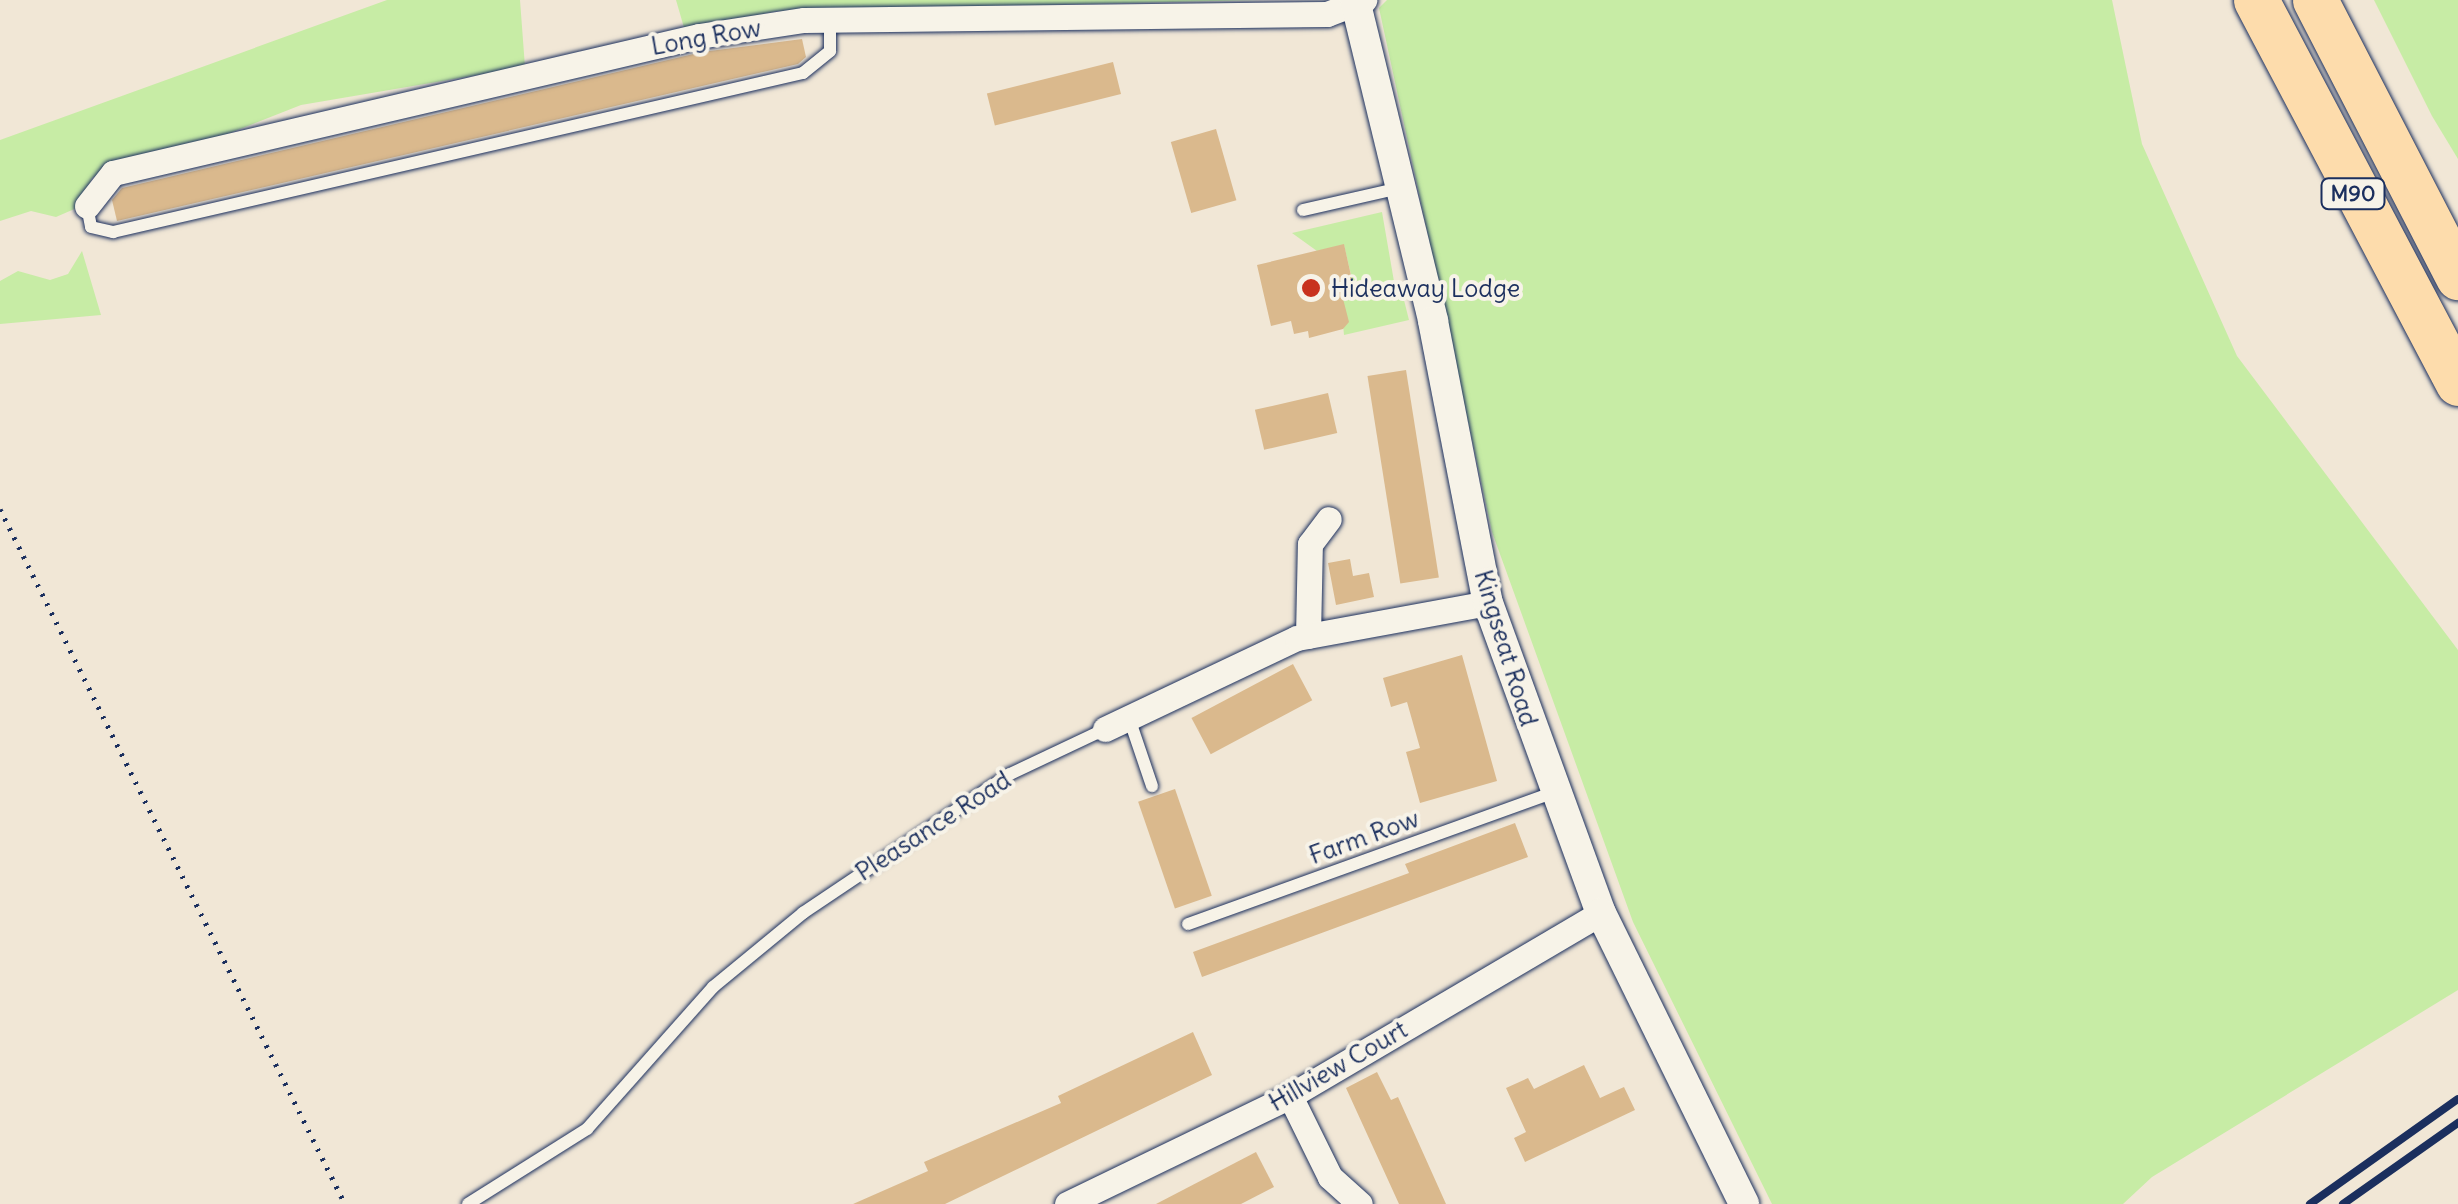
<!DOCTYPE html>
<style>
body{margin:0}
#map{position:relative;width:2458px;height:1204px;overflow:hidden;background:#f1e7d6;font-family:Delius,sans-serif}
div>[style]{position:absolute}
.green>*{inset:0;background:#c7eca5}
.building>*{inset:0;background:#dab98d;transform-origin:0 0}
.path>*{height:5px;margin-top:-2.5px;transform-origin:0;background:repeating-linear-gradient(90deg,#1b2f5e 0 2.5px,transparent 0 10.5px)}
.roads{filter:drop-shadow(0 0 2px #1b2f5e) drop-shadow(0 0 2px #1b2f5e)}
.service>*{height:12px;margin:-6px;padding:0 6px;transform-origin:6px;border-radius:6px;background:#f7f3e8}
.minor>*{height:25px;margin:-12.5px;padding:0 12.5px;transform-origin:12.5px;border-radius:12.5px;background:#f7f3e8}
.tertiary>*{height:30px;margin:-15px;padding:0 15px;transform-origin:15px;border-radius:15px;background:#f7f3e8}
.motorway>*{height:45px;margin:-22.5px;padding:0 22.5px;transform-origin:22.5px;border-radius:22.5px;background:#fddcac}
.rail>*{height:8px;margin:-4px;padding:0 4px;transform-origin:4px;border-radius:4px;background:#1b2f5e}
.dots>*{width:28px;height:28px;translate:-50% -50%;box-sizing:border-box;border:5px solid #f7f3e8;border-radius:50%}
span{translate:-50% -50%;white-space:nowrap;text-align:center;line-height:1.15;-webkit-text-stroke:8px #f7f3e8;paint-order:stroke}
.shield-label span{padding:2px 8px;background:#f7f3e8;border:2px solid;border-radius:8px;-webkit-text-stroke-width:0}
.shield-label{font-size:22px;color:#1b2f5e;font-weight:700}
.street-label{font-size:25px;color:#1b2f5e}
.poi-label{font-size:25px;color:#1b2f5e}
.left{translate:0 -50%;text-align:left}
</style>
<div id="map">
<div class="green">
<i style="clip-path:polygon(387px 0,520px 0,525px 67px,301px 105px,187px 150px,110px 168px,92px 178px,79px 207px,56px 217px,31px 211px,0 221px,0 140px)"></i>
<i style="clip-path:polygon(676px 0,1260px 0,777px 11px,685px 31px)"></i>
<i style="clip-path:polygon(1387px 0,2112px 0,2142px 144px,2237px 356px,2458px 650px,2458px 990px,2152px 1177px,2123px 1204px,1772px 1204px,1633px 922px,1492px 532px,1379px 8px)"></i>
<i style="clip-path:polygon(2374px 0,2458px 0,2458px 159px,2432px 116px)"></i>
<i style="clip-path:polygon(1382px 212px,1396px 293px,1402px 292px,1409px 320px,1344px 335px,1339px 283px,1352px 279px,1344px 245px,1317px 251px,1292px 233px)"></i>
<i style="clip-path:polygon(82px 251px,101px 315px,0 324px,0 281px,18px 271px,50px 280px,68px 274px)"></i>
</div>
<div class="building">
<i style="clip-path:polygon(802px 39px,806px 57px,798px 64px,117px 221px,112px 200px,122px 188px,702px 52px)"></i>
<i style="left:1113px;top:62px;width:33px;height:130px;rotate:76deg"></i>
<i style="left:1216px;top:129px;width:74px;height:47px;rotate:74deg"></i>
<i style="clip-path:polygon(1344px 244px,1352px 280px,1339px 283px,1349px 322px,1343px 329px,1309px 338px,1308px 331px,1294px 334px,1291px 321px,1271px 326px,1257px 265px)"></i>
<i style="left:1406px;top:370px;width:210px;height:39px;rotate:81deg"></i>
<i style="left:1328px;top:393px;width:41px;height:75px;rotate:77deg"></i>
<i style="clip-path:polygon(1350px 559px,1353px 576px,1369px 573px,1374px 597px,1336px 605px,1328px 563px)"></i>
<i style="clip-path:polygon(1462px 655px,1497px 781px,1420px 803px,1406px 752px,1420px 748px,1407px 702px,1391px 707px,1383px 678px)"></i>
<i style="left:1293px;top:664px;width:41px;height:115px;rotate:62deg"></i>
<i style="left:1175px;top:789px;width:113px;height:39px;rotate:71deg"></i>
<i style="clip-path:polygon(1515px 823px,1528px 857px,1202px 977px,1193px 952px,1409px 873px,1405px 864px)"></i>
<i style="clip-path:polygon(1193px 1032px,1212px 1075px,945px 1204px,853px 1204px,928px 1171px,924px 1162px,1061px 1103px,1058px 1096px)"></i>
<i style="clip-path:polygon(1584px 1065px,1600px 1098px,1624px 1087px,1635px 1110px,1525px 1162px,1514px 1138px,1526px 1132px,1506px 1088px,1528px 1078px,1534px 1089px)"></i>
<i style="clip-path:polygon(1377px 1072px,1391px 1100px,1398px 1097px,1446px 1204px,1399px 1204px,1346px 1088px)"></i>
<i style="clip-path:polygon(1256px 1152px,1274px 1187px,1241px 1204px,1156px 1204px)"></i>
</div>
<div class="path">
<i style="left:0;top:509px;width:776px;rotate:63.6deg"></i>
</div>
<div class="roads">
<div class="service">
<i style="left:87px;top:206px;width:21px;rotate:79deg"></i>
<i style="left:91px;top:227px;width:23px;rotate:13deg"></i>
<i style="left:113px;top:232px;width:708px;rotate:-12.98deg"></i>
<i style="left:803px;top:73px;width:35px;rotate:-39deg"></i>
<i style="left:830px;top:51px;width:31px;rotate:-90deg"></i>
<i style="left:1303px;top:210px;width:99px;rotate:-12.8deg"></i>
<i style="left:1129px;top:718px;width:72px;rotate:71.3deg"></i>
<i style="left:1188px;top:924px;width:390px;rotate:-19.8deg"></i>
<i style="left:468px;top:1204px;width:141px;rotate:-32.2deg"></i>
<i style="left:587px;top:1129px;width:190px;rotate:-48.4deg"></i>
<i style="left:713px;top:987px;width:117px;rotate:-39.4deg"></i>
<i style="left:803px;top:913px;width:249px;rotate:-33.9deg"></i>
<i style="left:1010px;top:774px;width:105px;rotate:-25.3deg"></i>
</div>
<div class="minor">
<i style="left:87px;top:206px;width:42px;rotate:-51.8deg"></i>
<i style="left:113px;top:173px;width:602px;rotate:-13.16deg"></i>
<i style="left:699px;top:36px;width:106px;rotate:-8.7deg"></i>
<i style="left:804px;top:20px;width:523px;rotate:-0.66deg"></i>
<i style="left:1327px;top:14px;width:40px;rotate:-21deg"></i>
<i style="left:1308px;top:636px;width:92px;rotate:-88.8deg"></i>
<i style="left:1310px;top:544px;width:31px;rotate:-53deg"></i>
<i style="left:1105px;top:729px;width:212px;rotate:-25.4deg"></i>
<i style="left:1297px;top:638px;width:194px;rotate:-10.4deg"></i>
<i style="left:1290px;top:1096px;width:90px;rotate:63.7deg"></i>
<i style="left:1330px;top:1177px;width:40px;rotate:42deg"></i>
<i style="left:1067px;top:1204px;width:248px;rotate:-25.8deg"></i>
<i style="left:1290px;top:1096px;width:361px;rotate:-30.5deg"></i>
</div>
<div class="tertiary">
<i style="left:1355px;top:0;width:330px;rotate:76.3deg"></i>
<i style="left:1433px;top:321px;width:287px;rotate:79deg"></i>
<i style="left:1488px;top:603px;width:330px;rotate:70deg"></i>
<i style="left:1601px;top:913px;width:324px;rotate:63.8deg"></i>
</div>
<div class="motorway">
<i style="left:2256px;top:0;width:433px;rotate:62.2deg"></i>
<i style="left:2315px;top:0;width:312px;rotate:62.7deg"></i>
</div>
</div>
<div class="rail">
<i style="left:2310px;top:1204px;width:181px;rotate:-35.4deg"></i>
<i style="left:2343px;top:1204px;width:141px;rotate:-35.2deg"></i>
</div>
<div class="dots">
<i style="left:1311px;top:288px;background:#c8321e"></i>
</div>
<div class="shield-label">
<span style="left:2353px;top:194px">M90</span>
</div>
<div class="street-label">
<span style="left:706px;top:37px;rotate:-10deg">Long Row</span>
<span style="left:1506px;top:648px;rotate:73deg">Kingseat Road</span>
<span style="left:933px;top:826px;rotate:-33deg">Pleasance Road</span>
<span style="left:1364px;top:837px;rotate:-20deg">Farm Row</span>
<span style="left:1338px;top:1066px;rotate:-30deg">Hillview Court</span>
</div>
<div class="poi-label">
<span class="left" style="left:1331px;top:288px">Hideaway Lodge</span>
</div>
</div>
